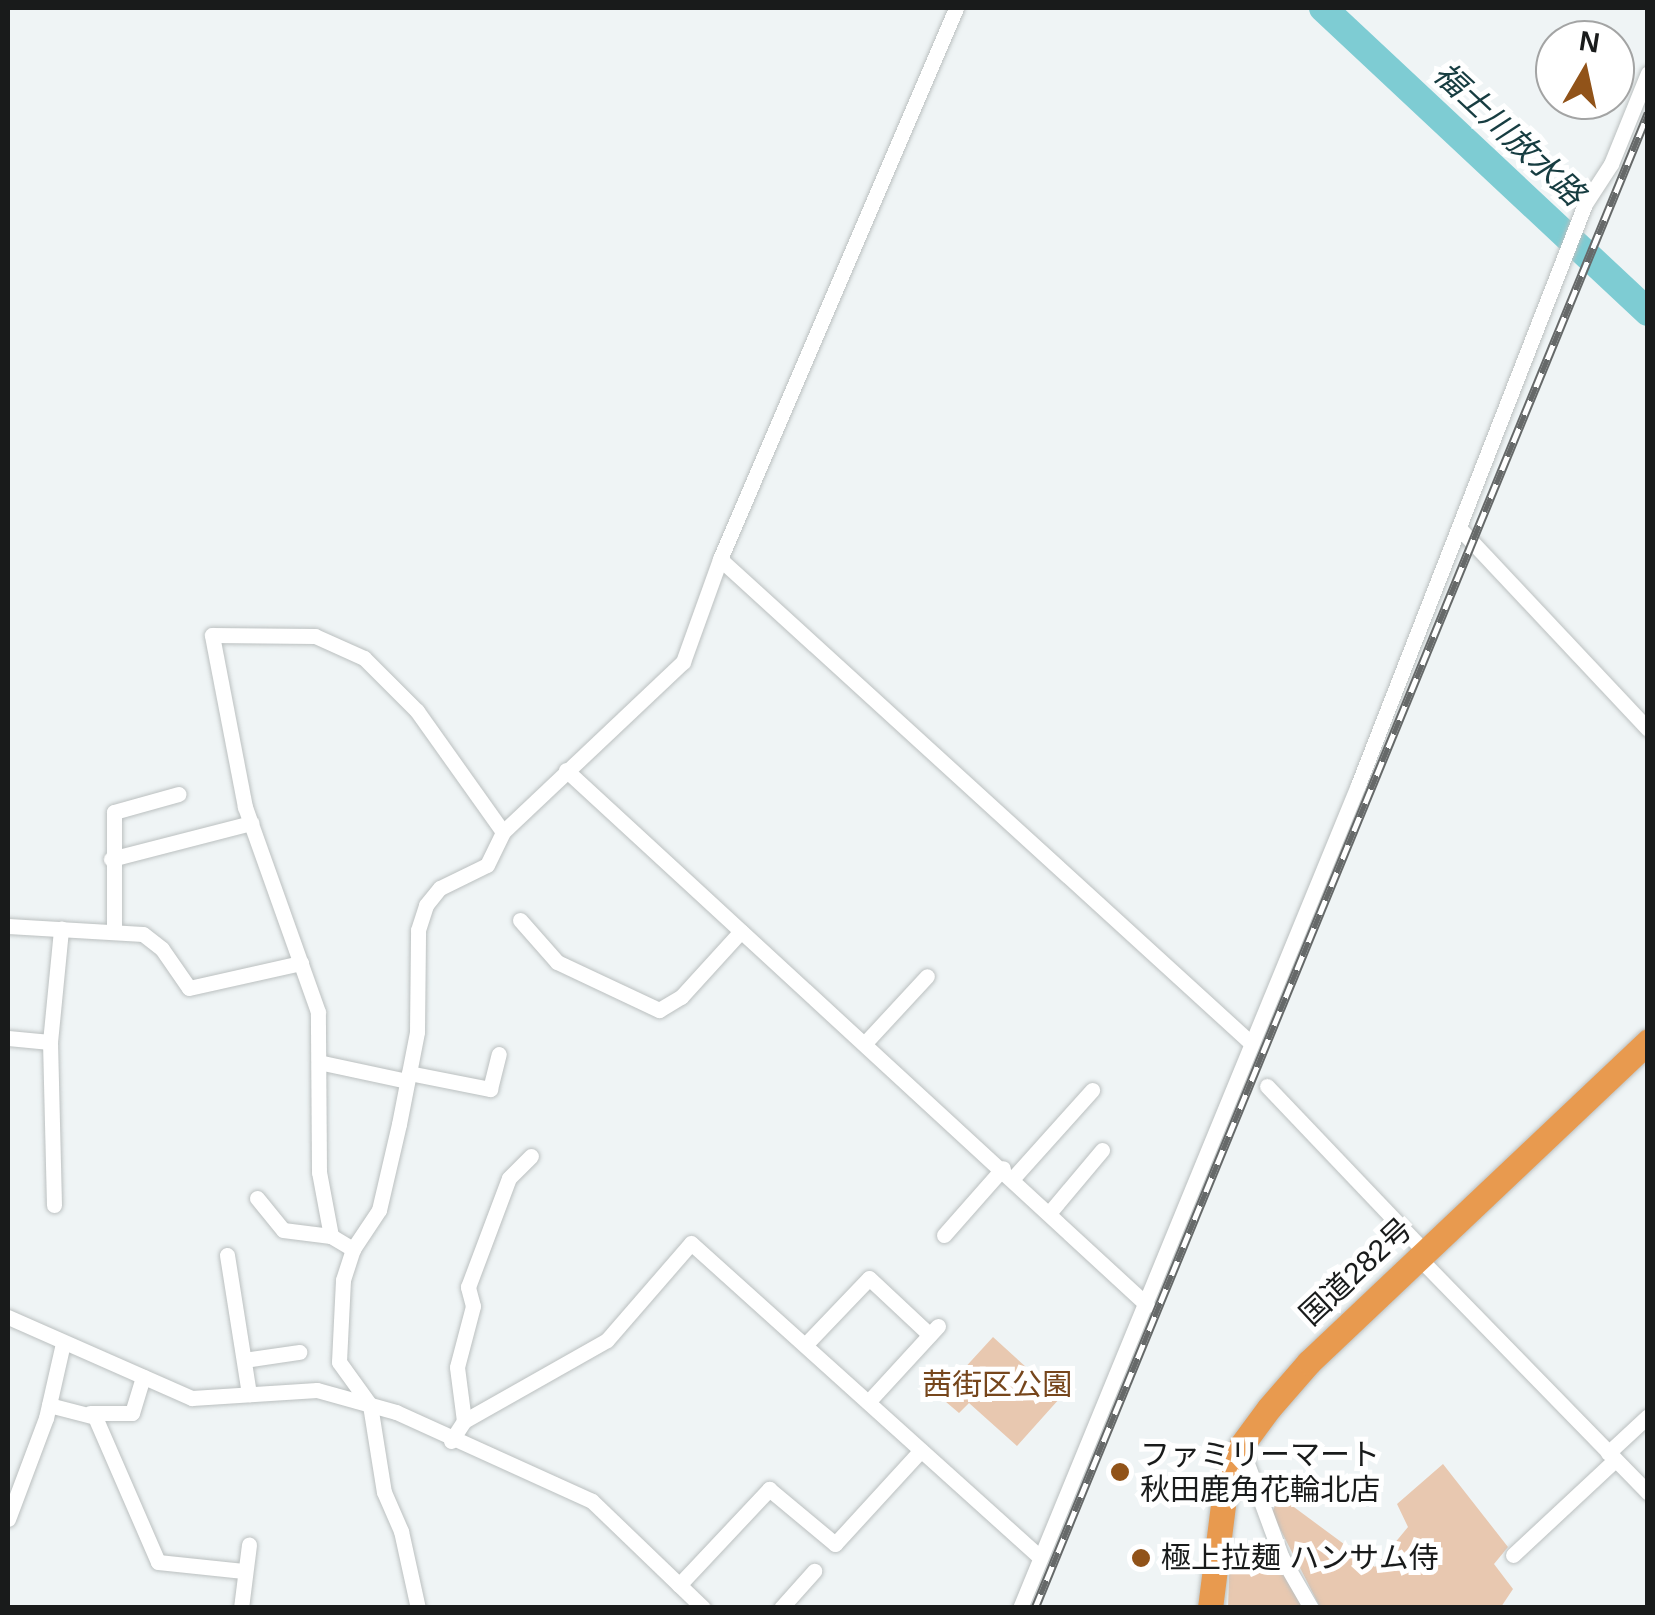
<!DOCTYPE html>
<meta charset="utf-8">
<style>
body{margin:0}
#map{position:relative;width:1655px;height:1615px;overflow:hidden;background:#eff4f5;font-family:Helvetica,"Noto Sans JP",sans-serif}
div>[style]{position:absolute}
.green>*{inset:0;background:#e8c8b0}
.river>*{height:28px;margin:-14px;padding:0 14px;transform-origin:14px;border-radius:14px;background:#7eccd3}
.roads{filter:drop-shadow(0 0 2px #bbc0c0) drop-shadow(0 0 2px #bbc0c0)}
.minor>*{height:15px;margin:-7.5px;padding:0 7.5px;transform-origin:7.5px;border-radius:7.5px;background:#fff}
.trunk>*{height:25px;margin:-12.5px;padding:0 12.5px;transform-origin:12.5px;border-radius:12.5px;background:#e89a4f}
.rail>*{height:9px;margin-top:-4.5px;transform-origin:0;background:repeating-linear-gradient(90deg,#fff 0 15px,#666969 0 30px);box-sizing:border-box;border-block:2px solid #666969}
.dots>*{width:28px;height:28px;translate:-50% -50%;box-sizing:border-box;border:5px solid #fff;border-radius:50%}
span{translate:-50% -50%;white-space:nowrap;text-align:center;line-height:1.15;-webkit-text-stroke:10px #fff;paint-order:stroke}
.street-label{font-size:30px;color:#191b1b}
.park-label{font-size:30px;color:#76461c}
.poi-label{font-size:30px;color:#191b1b}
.left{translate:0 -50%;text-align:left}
.water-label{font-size:32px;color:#173d41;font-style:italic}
.frame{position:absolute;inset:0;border:10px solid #191b1b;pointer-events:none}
.north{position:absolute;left:1535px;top:20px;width:100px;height:100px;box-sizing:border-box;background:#fff;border:2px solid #a3a4a4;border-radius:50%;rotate:9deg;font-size:28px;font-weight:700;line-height:40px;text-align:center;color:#191b1b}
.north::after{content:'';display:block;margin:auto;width:35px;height:45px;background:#915319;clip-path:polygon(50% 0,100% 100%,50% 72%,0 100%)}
</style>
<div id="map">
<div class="green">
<i style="clip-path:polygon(993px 1337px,1060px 1398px,1017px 1446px,969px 1403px,959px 1413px,939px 1396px)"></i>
<i style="clip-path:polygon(1443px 1464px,1508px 1547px,1494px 1564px,1513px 1589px,1501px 1607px,1320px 1607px,1272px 1513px,1279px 1496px,1375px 1567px,1408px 1527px,1397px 1504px)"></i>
<i style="clip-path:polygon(1230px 1548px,1275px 1552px,1307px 1608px,1228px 1608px)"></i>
</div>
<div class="river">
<i style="left:1323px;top:8px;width:445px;rotate:43.1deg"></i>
</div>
<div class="roads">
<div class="minor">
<i style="left:1460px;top:529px;width:274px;rotate:46.8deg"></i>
<i style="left:720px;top:559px;width:718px;rotate:42.35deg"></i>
<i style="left:566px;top:770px;width:790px;rotate:42.64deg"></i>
<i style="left:111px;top:859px;width:145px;rotate:-14.4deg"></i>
<i style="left:520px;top:920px;width:56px;rotate:48.6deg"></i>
<i style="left:557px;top:962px;width:113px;rotate:25.2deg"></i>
<i style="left:659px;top:1010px;width:26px;rotate:-31deg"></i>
<i style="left:681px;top:997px;width:89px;rotate:-47.7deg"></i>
<i style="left:8px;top:926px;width:135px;rotate:3.4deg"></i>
<i style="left:143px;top:934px;width:24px;rotate:38deg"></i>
<i style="left:162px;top:949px;width:47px;rotate:55.3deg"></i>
<i style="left:189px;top:988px;width:115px;rotate:-12.6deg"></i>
<i style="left:114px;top:931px;width:119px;rotate:-90deg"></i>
<i style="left:114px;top:812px;width:67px;rotate:-15.5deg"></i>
<i style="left:8px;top:1038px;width:42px;rotate:5.4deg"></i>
<i style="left:865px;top:1043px;width:91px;rotate:-47.2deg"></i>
<i style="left:323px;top:1063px;width:86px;rotate:12.1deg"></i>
<i style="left:409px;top:1073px;width:83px;rotate:11.2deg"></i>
<i style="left:490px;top:1089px;width:36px;rotate:-76deg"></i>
<i style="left:1267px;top:1086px;width:229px;rotate:46.4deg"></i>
<i style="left:1014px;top:1177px;width:117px;rotate:-48.1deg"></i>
<i style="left:257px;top:1198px;width:41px;rotate:50.9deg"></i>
<i style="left:283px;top:1230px;width:48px;rotate:7.1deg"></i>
<i style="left:331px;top:1236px;width:26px;rotate:31deg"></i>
<i style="left:353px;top:1249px;width:33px;rotate:108deg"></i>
<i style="left:343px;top:1280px;width:82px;rotate:92.8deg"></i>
<i style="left:339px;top:1362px;width:53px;rotate:54.2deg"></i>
<i style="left:370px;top:1405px;width:88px;rotate:80.9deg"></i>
<i style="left:384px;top:1492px;width:43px;rotate:66.4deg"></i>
<i style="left:401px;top:1531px;width:79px;rotate:77.6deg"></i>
<i style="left:54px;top:1205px;width:163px;rotate:-91.4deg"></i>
<i style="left:50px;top:1042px;width:114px;rotate:-84.4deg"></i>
<i style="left:1050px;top:1212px;width:81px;rotate:-50deg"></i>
<i style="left:944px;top:1235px;width:89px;rotate:-48.6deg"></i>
<i style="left:331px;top:1236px;width:65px;rotate:-100.6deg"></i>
<i style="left:319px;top:1172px;width:160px;rotate:-90.4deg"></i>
<i style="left:318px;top:1012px;width:218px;rotate:-109.6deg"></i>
<i style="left:245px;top:807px;width:175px;rotate:-100.9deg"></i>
<i style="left:212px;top:635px;width:103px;rotate:0.6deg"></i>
<i style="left:315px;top:636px;width:54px;rotate:24.2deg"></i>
<i style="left:364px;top:658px;width:75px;rotate:45deg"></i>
<i style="left:417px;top:711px;width:148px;rotate:54.6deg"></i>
<i style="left:353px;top:1249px;width:47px;rotate:-56.3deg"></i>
<i style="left:379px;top:1210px;width:88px;rotate:-76.9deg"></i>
<i style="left:399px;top:1124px;width:94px;rotate:-78.9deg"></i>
<i style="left:417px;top:1032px;width:102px;rotate:-89.4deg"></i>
<i style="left:418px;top:930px;width:26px;rotate:-72deg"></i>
<i style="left:426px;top:905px;width:22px;rotate:-51deg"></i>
<i style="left:440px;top:888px;width:52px;rotate:-26.1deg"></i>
<i style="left:487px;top:865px;width:37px;rotate:-64deg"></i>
<i style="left:503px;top:832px;width:248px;rotate:-43.4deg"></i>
<i style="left:683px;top:662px;width:109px;rotate:-70.2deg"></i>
<i style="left:720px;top:559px;width:599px;rotate:-66.81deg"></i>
<i style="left:227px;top:1255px;width:141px;rotate:81deg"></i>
<i style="left:1419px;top:1258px;width:328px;rotate:45.7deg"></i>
<i style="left:8px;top:1317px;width:201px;rotate:23.8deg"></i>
<i style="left:192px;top:1398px;width:125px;rotate:-3.7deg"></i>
<i style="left:317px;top:1390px;width:82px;rotate:15.6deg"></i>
<i style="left:396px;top:1412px;width:215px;rotate:24.4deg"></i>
<i style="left:592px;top:1501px;width:154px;rotate:43.9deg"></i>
<i style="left:806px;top:1344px;width:91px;rotate:-46.3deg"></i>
<i style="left:869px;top:1278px;width:83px;rotate:43.1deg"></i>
<i style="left:244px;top:1360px;width:56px;rotate:-8.3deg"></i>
<i style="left:869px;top:1401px;width:102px;rotate:-47.4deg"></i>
<i style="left:49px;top:1405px;width:48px;rotate:14.6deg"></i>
<i style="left:95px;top:1417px;width:158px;rotate:66.5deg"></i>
<i style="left:158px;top:1562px;width:86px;rotate:6deg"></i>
<i style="left:90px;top:1413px;width:42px"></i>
<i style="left:132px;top:1413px;width:38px;rotate:-73deg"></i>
<i style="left:464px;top:1421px;width:54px;rotate:-97.4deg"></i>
<i style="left:457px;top:1367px;width:63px;rotate:-75.3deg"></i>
<i style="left:473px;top:1306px;width:20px;rotate:-105deg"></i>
<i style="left:468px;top:1287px;width:116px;rotate:-69.4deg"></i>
<i style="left:509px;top:1178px;width:31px;rotate:-45deg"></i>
<i style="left:451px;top:1441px;width:24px;rotate:-57deg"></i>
<i style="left:464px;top:1421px;width:164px;rotate:-29.5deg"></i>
<i style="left:607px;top:1340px;width:128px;rotate:-49.1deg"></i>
<i style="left:691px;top:1243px;width:469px;rotate:42deg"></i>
<i style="left:1241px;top:1447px;width:116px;rotate:69.8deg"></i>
<i style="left:1281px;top:1556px;width:60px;rotate:60deg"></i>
<i style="left:1608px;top:1453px;width:54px;rotate:-42.8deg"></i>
<i style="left:8px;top:1519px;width:108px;rotate:-69.4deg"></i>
<i style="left:46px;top:1418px;width:77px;rotate:-77.2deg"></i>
<i style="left:1513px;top:1555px;width:139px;rotate:-43deg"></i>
<i style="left:679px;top:1585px;width:132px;rotate:-46.8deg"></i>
<i style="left:769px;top:1489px;width:86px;rotate:39.8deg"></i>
<i style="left:835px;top:1544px;width:127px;rotate:-47.5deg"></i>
<i style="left:241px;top:1608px;width:64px;rotate:-82.8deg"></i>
<i style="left:781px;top:1608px;width:50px;rotate:-48.3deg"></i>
<i style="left:1020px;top:1608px;width:890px;rotate:-67.67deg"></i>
<i style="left:1358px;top:785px;width:624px;rotate:-68.66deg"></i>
<i style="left:1585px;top:204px;width:48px;rotate:-57deg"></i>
<i style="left:1611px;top:164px;width:98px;rotate:-67.9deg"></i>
</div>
<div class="trunk">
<i style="left:1210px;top:1608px;width:127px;rotate:-82.8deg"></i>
<i style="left:1226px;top:1482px;width:39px;rotate:-67deg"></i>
<i style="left:1241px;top:1446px;width:47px;rotate:-53.6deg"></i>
<i style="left:1269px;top:1408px;width:61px;rotate:-49deg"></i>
<i style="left:1309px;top:1362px;width:467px;rotate:-43.4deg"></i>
</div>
</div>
<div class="rail">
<i style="left:1035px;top:1608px;width:1616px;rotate:-67.7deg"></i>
</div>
<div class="dots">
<i style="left:1120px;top:1472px;background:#915319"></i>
<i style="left:1141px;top:1558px;background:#915319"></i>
</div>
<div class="street-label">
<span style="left:1356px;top:1272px;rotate:-43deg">国道282号</span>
</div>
<div class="park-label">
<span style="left:997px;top:1385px">茜街区公園</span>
</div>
<div class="poi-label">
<span class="left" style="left:1140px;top:1472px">ファミリーマート<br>秋田鹿角花輪北店</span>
<span class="left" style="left:1161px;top:1558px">極上拉麺 ハンサム侍</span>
</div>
<div class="water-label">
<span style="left:1509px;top:134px;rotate:43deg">福士川放水路</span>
</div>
<div class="frame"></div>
<div class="north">N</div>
</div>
